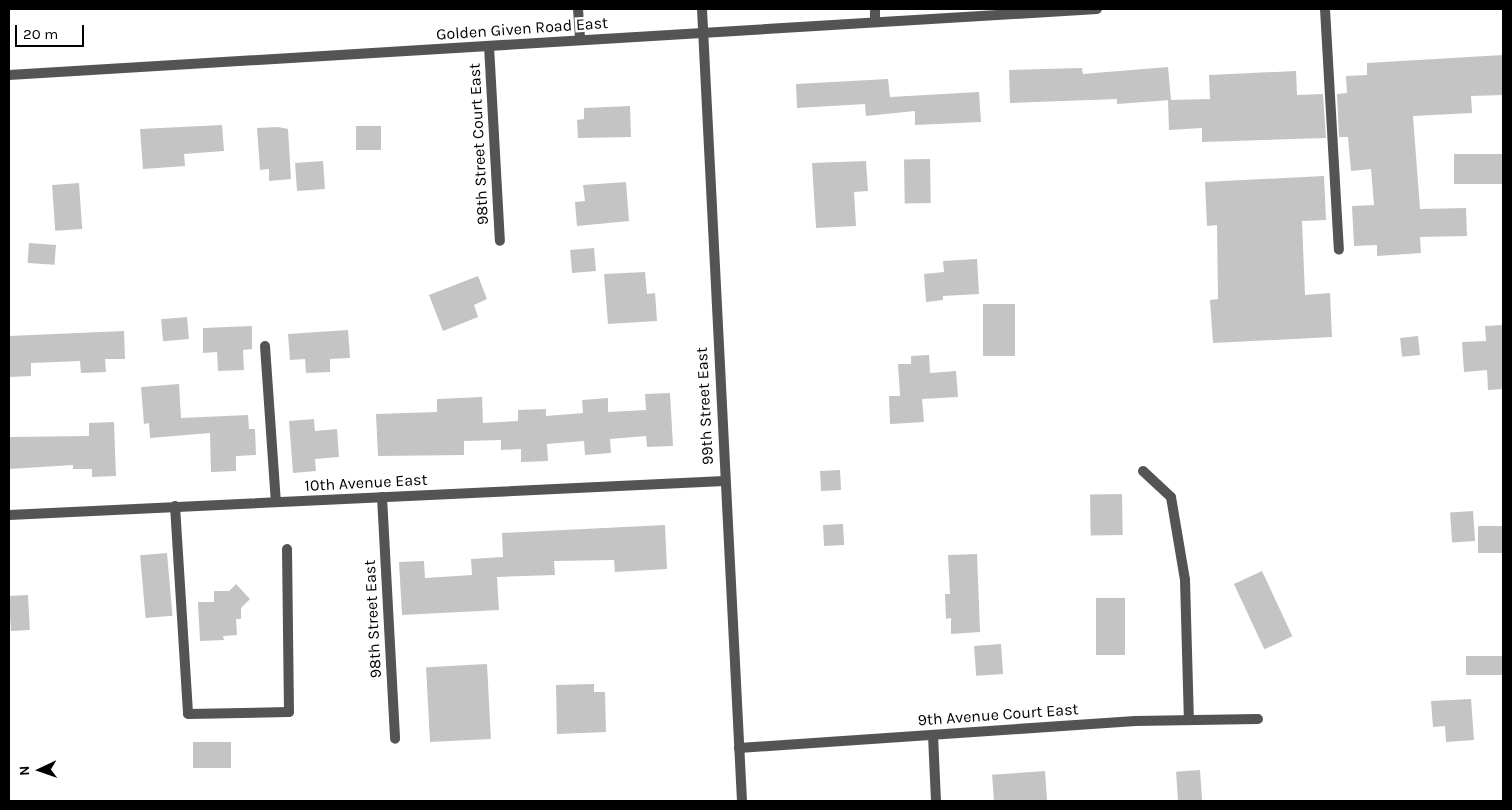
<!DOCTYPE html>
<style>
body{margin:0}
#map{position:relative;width:1512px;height:810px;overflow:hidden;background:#fff;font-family:Karla,sans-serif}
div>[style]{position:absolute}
.building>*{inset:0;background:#c4c4c4;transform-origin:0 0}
.service>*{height:10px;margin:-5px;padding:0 5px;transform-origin:5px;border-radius:5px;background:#545454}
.minor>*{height:10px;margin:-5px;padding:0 5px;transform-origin:5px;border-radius:5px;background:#545454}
.tertiary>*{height:10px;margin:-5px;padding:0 5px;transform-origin:5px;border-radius:5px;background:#545454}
span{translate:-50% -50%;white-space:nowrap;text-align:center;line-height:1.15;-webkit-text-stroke:5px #fff;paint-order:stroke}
.street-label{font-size:16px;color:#000}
.frame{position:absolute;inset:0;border:10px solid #000;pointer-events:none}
.north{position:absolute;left:15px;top:745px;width:50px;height:50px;-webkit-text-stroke:4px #fff;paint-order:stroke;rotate:267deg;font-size:14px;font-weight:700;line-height:20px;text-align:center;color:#000}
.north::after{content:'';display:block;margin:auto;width:18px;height:22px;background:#000;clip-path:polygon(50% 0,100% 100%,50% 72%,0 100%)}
.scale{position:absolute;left:15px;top:25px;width:69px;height:22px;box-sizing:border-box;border:2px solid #000;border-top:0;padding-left:6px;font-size:15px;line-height:18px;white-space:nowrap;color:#000;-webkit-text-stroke:4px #fff;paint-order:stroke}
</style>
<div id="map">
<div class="building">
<i style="clip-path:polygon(1503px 55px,1503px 95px,1471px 96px,1472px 113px,1413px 116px,1420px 209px,1466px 208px,1467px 236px,1420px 237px,1421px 253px,1377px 256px,1377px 245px,1354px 246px,1352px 206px,1374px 205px,1371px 169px,1351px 171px,1348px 137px,1339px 137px,1337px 94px,1347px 93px,1346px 76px,1367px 75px,1367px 63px)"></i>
<i style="clip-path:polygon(1168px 67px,1171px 100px,1117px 104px,1117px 99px,1010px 103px,1009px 70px,1082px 68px,1083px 74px)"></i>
<i style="clip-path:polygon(1296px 71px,1297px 95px,1323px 94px,1326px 138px,1202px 142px,1202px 128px,1169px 130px,1168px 100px,1210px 99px,1209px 75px)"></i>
<i style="clip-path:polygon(888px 79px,890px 97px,979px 92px,981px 122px,915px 125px,915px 111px,866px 116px,865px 104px,797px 108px,796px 84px)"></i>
<i style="clip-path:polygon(630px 106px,631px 137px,578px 138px,577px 120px,584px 119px,584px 108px)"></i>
<i style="clip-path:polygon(222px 125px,224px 151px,184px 154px,185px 166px,143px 169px,140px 129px)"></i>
<i style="left:356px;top:126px;width:25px;height:24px"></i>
<i style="clip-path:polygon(278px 127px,288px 129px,291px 179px,269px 181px,269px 169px,260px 170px,257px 128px)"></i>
<i style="left:1503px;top:154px;width:30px;height:49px;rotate:90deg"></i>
<i style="left:930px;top:159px;width:44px;height:26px;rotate:89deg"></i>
<i style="left:323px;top:161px;width:28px;height:28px;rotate:86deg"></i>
<i style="clip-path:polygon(866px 161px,868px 191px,854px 192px,856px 226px,816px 228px,812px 163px)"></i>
<i style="clip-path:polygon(1324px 176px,1326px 220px,1302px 221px,1305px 295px,1330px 293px,1332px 337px,1213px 343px,1210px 300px,1218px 299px,1217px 225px,1207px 226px,1205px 182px)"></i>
<i style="clip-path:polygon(626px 182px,629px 221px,577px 226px,575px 202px,585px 201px,583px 185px)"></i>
<i style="left:79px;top:183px;width:46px;height:27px;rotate:86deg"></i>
<i style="left:29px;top:243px;width:27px;height:20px;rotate:4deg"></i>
<i style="left:594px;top:248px;width:23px;height:24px;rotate:85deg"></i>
<i style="clip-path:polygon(977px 259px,979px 294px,943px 296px,943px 300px,926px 302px,924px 274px,944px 272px,943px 261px)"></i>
<i style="clip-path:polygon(645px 272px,647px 294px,655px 293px,657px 321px,608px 324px,604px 274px)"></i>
<i style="clip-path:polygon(478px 276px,487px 299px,474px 305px,478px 317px,443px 331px,429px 295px)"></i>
<i style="left:983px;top:304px;width:32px;height:52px"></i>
<i style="left:187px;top:317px;width:22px;height:26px;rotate:85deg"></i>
<i style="clip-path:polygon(1503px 325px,1503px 389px,1488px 390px,1487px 370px,1464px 372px,1462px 342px,1486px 341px,1485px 326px)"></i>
<i style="clip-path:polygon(252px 326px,252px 349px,243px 350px,244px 370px,218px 371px,217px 352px,203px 353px,203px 328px)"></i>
<i style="clip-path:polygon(348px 330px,350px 358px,330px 359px,330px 372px,306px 373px,305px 359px,290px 360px,288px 334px)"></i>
<i style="clip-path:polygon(124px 331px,125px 359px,105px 359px,106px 372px,81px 373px,80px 361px,31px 363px,31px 376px,9px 377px,9px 336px)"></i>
<i style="left:1418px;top:336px;width:19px;height:18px;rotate:84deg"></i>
<i style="clip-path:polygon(929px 355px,930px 373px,956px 371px,958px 397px,922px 399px,924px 422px,890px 424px,889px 396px,900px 396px,898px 364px,911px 364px,911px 356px)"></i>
<i style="clip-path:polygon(179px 384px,181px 418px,248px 415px,249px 429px,255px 429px,256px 455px,236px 456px,236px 471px,211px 472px,210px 433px,150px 438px,149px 423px,144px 424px,141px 387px)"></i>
<i style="clip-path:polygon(670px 393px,673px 446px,647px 447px,646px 436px,610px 439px,611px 453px,585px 455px,584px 441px,547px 444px,548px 461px,521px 462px,521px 449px,501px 450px,501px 440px,464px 441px,464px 455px,378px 456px,376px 414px,437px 412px,437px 399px,482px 397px,483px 423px,518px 421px,518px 410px,546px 409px,546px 416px,583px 413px,582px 400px,608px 398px,608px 412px,646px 410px,645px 394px)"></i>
<i style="clip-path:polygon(314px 419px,315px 431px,337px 429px,339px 457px,315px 459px,316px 471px,293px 473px,289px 421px)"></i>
<i style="clip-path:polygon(114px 422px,116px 476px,92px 477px,92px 469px,73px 469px,73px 465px,9px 469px,9px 437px,89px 436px,89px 423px)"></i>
<i style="left:840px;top:470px;width:20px;height:20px;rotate:87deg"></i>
<i style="left:1122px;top:494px;width:41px;height:32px;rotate:89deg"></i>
<i style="left:1473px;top:511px;width:30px;height:23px;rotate:86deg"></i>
<i style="left:843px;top:524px;width:21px;height:20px;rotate:87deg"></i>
<i style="clip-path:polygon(665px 525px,667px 569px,615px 572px,614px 560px,554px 561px,555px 575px,497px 577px,499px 610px,402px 615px,399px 562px,424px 561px,425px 578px,472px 575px,471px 559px,503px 557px,502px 533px)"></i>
<i style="left:1503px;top:526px;width:27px;height:25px;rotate:90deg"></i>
<i style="left:167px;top:553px;width:63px;height:27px;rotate:85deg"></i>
<i style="clip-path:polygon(977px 554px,980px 632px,951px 634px,951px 618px,946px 619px,945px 594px,950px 594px,948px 555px)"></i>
<i style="left:1262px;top:571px;width:72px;height:31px;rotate:65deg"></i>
<i style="clip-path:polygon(236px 584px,250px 599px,241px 608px,241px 619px,236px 619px,237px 635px,223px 636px,224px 640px,200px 641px,198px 602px,214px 602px,214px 591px,229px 591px)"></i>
<i style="left:28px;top:595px;width:35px;height:19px;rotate:87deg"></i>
<i style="left:1096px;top:598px;width:29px;height:57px"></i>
<i style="left:1001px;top:644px;width:30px;height:27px;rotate:86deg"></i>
<i style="left:1503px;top:656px;width:19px;height:37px;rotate:90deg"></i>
<i style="left:487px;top:664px;width:75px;height:61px;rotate:87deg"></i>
<i style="clip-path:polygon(594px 684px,594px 692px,605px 692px,606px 732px,557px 734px,556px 685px)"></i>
<i style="clip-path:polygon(1471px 699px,1474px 740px,1446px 742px,1445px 726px,1433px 727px,1431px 701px)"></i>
<i style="left:231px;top:742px;width:26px;height:38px;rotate:90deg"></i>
<i style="left:1200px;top:770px;width:31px;height:24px;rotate:86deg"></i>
<i style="left:1045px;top:771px;width:30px;height:53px;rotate:86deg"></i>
</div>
<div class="service">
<i style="left:578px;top:9px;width:31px;rotate:86deg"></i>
<i style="left:1325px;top:9px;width:241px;rotate:86.7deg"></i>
<i style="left:265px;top:346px;width:156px;rotate:86deg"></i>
<i style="left:1143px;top:471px;width:38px;rotate:43deg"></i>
<i style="left:1171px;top:497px;width:84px;rotate:80.4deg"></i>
<i style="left:1185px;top:580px;width:140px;rotate:88.4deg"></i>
<i style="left:175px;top:506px;width:208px;rotate:86.4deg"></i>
<i style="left:188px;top:714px;width:101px;rotate:-1.1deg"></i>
<i style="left:289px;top:712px;width:163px;rotate:-90.7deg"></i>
<i style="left:933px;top:735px;width:66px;rotate:87.4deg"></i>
</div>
<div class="minor">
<i style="left:875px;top:9px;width:13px;rotate:90deg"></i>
<i style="left:489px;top:46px;width:195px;rotate:86.8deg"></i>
<i style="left:382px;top:497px;width:242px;rotate:86.9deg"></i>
<i style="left:9px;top:515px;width:716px;rotate:-2.72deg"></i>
<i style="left:739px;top:748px;width:397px;rotate:-3.9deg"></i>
<i style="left:1135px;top:721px;width:123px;rotate:-0.9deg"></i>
</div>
<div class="tertiary">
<i style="left:702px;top:9px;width:793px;rotate:87.11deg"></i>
<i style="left:9px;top:75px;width:1090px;rotate:-3.47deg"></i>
</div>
<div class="street-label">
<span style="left:522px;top:29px;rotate:-4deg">Golden Given Road East</span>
<span style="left:479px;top:144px;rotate:-93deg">98th Street Court East</span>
<span style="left:705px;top:406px;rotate:-93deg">99th Street East</span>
<span style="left:366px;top:483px;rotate:-3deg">10th Avenue East</span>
<span style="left:373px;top:619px;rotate:-93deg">98th Street East</span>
<span style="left:998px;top:715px;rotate:-4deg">9th Avenue Court East</span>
</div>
<div class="frame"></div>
<div class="north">N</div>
<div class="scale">20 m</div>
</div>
